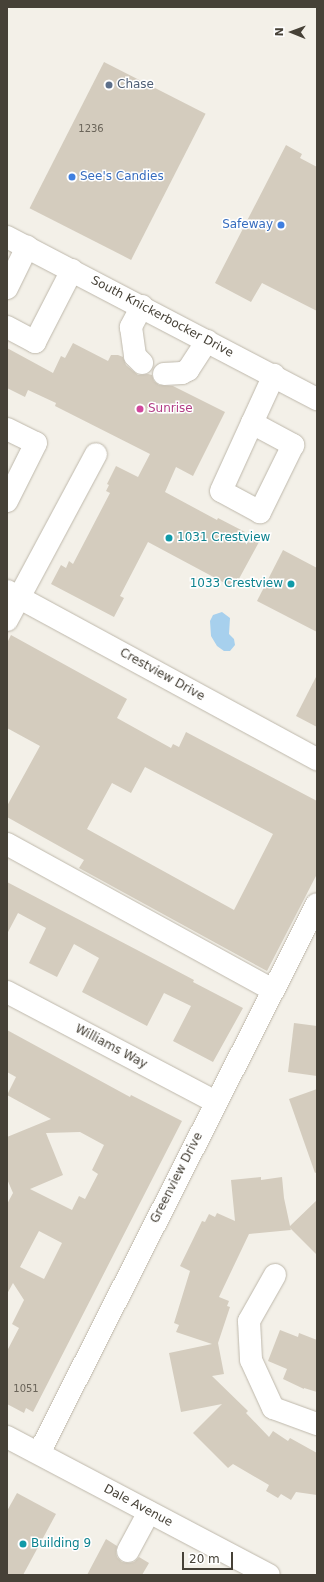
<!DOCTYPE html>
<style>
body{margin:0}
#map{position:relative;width:324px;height:1582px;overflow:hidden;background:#f3f0e8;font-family:"DejaVu Sans",sans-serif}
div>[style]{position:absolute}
.water>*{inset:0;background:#a7d0ed}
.building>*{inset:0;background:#d4ccbe;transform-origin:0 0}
.roads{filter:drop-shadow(0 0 1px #beb8ab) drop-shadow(0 0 1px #beb8ab)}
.minor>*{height:22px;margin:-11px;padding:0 11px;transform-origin:11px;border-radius:11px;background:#fff}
.dots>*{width:11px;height:11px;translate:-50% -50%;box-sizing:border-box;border:2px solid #fff;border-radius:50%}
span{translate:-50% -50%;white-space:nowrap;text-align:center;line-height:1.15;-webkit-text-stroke:3px #fff;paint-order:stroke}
.number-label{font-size:10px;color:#6a6459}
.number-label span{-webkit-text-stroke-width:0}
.service-label{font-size:12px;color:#4e5e75}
.left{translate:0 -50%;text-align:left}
.shop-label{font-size:12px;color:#366cbe}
.right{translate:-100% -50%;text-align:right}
.street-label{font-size:12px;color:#464137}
.hotel-label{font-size:12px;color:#b23c85}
.culture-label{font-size:12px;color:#0d838f}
.frame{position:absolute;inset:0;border:8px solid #464137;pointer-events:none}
.north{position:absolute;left:272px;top:12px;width:40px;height:40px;-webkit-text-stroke:3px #fff;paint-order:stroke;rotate:271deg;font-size:11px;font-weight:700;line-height:16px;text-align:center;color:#464137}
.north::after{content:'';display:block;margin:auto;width:14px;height:18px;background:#464137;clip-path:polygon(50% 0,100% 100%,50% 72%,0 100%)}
.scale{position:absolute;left:182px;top:1552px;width:51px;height:18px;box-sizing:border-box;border:2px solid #464137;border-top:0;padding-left:5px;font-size:12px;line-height:14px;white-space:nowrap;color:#464137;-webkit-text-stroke:3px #fff;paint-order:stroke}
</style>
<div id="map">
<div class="water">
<i style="clip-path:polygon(222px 612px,230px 618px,229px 634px,234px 639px,235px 645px,230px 651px,224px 651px,217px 646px,211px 636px,210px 621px,213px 615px)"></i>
</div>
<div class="building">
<i style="left:104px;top:62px;width:114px;height:164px;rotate:27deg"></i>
<i style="clip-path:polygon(286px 145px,302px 154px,300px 158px,317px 167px,317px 311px,262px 283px,251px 302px,215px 283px)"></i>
<i style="clip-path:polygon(73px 343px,108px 361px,111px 355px,118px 355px,123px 357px,126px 365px,138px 375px,148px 374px,152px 375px,154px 381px,159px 385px,173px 386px,225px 412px,193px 476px,176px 467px,165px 492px,217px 520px,218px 518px,245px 532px,244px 534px,259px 542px,234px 588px,148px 542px,120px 596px,124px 598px,114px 617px,51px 584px,61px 565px,66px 568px,69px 561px,73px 564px,110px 493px,106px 491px,109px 485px,107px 484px,116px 466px,138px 477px,150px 454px,55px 406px,56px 403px,28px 390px,25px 397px,7px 388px,7px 348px,53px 373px,61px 356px,65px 358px)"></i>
<i style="clip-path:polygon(283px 550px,317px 568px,317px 632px,257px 601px)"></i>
<i style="clip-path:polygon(evenodd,11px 635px,127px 699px,117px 718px,171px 748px,173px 744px,179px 747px,186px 732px,317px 801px,317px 874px,267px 971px,79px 868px,84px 860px,7px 817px,7px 806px,40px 746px,7px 728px,7px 643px,11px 635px,145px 767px,273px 834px,234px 910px,87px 829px,112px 783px,131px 793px,145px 767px)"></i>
<i style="clip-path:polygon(317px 675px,317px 727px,296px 716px)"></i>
<i style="clip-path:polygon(7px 882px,139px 951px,194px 980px,193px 982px,243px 1008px,213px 1062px,173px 1041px,191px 1006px,164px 993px,147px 1026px,82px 992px,99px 958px,74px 944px,57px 977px,29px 963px,46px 928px,18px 913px,7px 934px)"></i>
<i style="clip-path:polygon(294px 1023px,317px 1026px,317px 1076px,288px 1072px)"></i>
<i style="clip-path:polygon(evenodd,7px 1030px,130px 1097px,131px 1095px,182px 1121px,33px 1412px,26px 1408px,24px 1413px,7px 1404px,7px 1351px,19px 1328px,12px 1324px,24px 1300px,13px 1283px,7px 1294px,7px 1204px,13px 1193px,7px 1179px,7px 1137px,51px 1119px,7px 1095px,16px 1077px,7px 1072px,7px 1030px,80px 1132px,104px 1145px,92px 1170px,98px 1174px,85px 1199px,79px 1196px,72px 1210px,30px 1189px,63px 1175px,46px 1133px,80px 1132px,7px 1030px,39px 1231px,62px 1243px,44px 1279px,20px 1267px,39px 1231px)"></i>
<i style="clip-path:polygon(317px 1089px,317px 1172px,315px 1173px,289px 1099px)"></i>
<i style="clip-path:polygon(261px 1177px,261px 1180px,282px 1177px,284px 1198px,290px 1226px,317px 1200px,317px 1255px,290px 1228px,291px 1230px,249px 1234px,219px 1297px,229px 1301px,227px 1306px,230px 1307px,218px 1343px,224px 1374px,212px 1376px,248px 1411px,246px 1413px,269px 1437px,273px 1431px,288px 1441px,290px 1438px,317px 1453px,317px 1495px,296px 1492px,291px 1500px,281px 1494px,278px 1498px,266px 1491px,269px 1485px,233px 1464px,228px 1468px,193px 1433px,222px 1404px,181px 1412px,169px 1353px,212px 1344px,176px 1332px,179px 1325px,174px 1323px,190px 1271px,180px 1266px,202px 1221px,205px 1222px,209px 1214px,215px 1217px,217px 1213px,235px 1221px,231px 1180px)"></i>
<i style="clip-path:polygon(280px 1330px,298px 1337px,299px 1333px,317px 1340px,317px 1392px,304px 1388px,304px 1389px,283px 1379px,287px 1369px,268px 1361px)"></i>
<i style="clip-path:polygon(17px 1493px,56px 1514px,23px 1575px,7px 1575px,7px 1511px)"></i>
<i style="clip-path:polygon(106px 1539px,117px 1546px,116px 1552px,117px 1557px,122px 1562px,129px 1563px,134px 1562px,139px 1557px,149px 1563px,142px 1575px,87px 1575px)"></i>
</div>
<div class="roads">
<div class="minor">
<i style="left:7px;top:237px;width:350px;rotate:27.6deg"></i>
<i style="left:7px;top:288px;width:46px;rotate:-64deg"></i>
<i style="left:142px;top:306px;width:24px;rotate:118deg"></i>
<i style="left:131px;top:327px;width:29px;rotate:82deg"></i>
<i style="left:135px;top:356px;width:10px;rotate:45deg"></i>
<i style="left:7px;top:327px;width:32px;rotate:28deg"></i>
<i style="left:35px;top:342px;width:81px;rotate:-62.8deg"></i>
<i style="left:164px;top:374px;width:18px;rotate:-3deg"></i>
<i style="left:182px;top:373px;width:7px;rotate:-27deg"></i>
<i style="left:188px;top:370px;width:35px;rotate:-57deg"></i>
<i style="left:252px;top:423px;width:47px;rotate:28.2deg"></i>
<i style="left:293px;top:445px;width:75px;rotate:116.2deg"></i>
<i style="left:260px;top:512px;width:44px;rotate:-151.7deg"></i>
<i style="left:221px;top:491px;width:75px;rotate:-65.5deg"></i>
<i style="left:252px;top:423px;width:53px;rotate:-65.4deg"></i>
<i style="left:7px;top:429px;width:32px;rotate:26deg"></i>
<i style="left:36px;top:443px;width:65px;rotate:116.6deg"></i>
<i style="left:7px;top:591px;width:353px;rotate:28.5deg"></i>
<i style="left:7px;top:620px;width:188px;rotate:-61.8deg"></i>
<i style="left:7px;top:844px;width:303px;rotate:28.8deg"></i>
<i style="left:7px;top:992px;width:236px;rotate:27.8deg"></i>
<i style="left:275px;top:1275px;width:53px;rotate:119.5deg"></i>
<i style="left:249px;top:1321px;width:39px;rotate:87deg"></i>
<i style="left:251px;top:1360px;width:53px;rotate:65.4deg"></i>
<i style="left:273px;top:1408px;width:47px;rotate:20deg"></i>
<i style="left:7px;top:1437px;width:296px;rotate:27.8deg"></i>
<i style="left:39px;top:1453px;width:615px;rotate:-63.14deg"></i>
<i style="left:128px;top:1551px;width:44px;rotate:-61.7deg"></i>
</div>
</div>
<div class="dots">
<i style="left:109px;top:85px;background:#5c6f8a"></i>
<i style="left:72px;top:177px;background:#3f7fe0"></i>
<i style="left:281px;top:225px;background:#3f7fe0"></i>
<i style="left:140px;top:409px;background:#d1479c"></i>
<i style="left:169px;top:538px;background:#0f9aa8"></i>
<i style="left:291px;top:584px;background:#0f9aa8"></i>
<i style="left:23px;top:1544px;background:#0f9aa8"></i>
</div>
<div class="number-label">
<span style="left:91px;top:129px">1236</span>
<span style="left:26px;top:1389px">1051</span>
</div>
<div class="service-label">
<span class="left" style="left:117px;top:85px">Chase</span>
</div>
<div class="shop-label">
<span class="left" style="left:80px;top:177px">See's Candies</span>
<span class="right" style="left:273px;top:225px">Safeway</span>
</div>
<div class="street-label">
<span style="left:162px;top:317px;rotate:28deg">South Knickerbocker Drive</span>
<span style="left:162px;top:675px;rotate:29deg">Crestview Drive</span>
<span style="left:111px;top:1047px;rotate:28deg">Williams Way</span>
<span style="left:177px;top:1178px;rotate:-63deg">Greenview Drive</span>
<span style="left:138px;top:1506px;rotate:28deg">Dale Avenue</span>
</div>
<div class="hotel-label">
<span class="left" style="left:148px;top:409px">Sunrise</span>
</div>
<div class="culture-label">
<span class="left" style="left:177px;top:538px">1031 Crestview</span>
<span class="right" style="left:283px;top:584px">1033 Crestview</span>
<span class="left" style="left:31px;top:1544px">Building 9</span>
</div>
<div class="frame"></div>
<div class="north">N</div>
<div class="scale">20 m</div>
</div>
